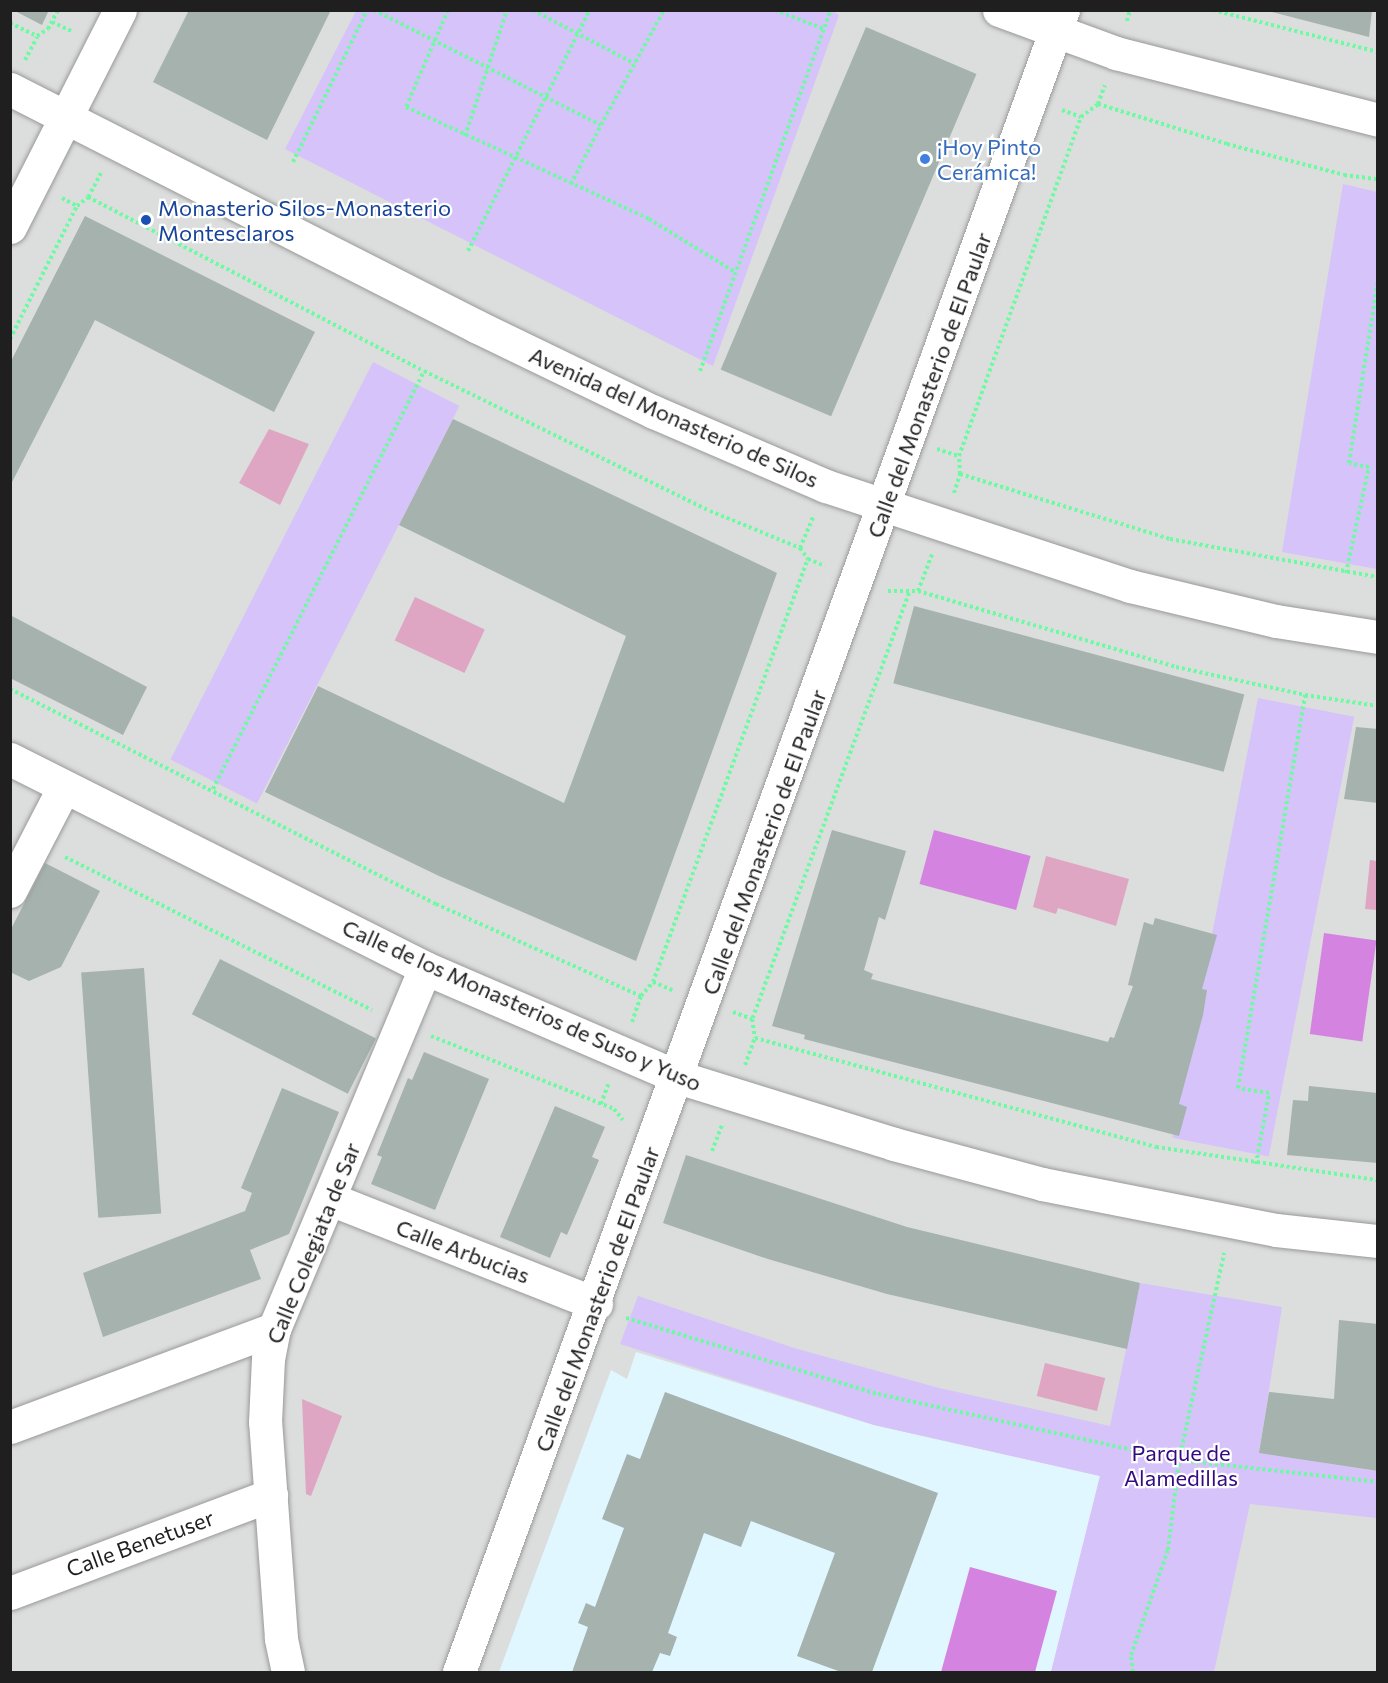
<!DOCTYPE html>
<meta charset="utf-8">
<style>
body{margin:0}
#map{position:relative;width:1388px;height:1683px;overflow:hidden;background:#e6f0f0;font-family:Commissioner,sans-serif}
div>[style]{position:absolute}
.residential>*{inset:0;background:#dcdddd;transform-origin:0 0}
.education>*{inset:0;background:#e0f7ff}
.park>*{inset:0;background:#d6c3fa;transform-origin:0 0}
.pitch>*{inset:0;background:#d583e0;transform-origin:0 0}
.water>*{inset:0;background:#dea6c2;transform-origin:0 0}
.building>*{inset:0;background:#a5b2ae;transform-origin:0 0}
.path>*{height:4px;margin-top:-2px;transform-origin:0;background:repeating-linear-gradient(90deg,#6cfba1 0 3px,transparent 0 6px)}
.roads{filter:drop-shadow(0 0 2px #999) drop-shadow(0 0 2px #999)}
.minor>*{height:33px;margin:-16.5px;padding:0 16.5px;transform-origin:16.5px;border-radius:16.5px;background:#fff}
.dots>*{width:16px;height:16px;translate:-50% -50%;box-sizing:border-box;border:3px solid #fff;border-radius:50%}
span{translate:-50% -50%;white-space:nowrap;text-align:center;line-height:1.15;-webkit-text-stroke:4.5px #fff;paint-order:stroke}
.shop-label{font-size:22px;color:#366cbe}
.left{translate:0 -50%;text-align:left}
.transit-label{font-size:22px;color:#164399}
.street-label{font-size:22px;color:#1f1f1f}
.park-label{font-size:22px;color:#340a80}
.frame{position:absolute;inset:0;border:12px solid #1f1f1f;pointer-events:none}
</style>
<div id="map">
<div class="residential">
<i style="left:11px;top:11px;width:1366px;height:1661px"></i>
</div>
<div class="education">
<i style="clip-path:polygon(636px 1352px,874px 1425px,1100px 1476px,1051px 1672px,499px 1672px,611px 1370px,627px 1379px)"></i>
</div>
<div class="park">
<i style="clip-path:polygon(831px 10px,839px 15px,713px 366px,285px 149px,356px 11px)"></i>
<i style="clip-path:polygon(1343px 184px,1377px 192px,1377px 569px,1282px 552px)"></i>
<i style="left:373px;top:362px;width:97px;height:446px;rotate:27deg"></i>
<i style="left:1258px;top:698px;width:98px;height:448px;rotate:11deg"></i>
<i style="clip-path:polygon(1140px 1283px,1282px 1307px,1259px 1453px,1377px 1471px,1377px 1518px,1250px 1504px,1214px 1672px,1051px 1672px,1100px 1476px,874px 1425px,620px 1344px,638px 1296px,794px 1348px,939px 1388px,1110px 1426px)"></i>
</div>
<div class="pitch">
<i style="left:934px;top:830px;width:100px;height:56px;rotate:15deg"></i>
<i style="left:1324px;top:933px;width:53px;height:102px;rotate:8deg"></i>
<i style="clip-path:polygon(970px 1567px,1057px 1591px,1035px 1672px,941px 1672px)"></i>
</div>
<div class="water">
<i style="clip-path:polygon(269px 429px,309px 444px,280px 505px,239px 483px)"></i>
<i style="left:415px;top:597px;width:77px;height:48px;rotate:25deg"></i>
<i style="clip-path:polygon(1046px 856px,1129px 879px,1116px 926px,1058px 908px,1056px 914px,1033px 907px)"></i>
<i style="clip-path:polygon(1370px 860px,1377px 861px,1377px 910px,1365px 909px)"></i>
<i style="left:1045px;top:1363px;width:62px;height:34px;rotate:14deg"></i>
<i style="clip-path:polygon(302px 1399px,342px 1416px,311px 1496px,306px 1494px)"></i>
</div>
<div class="building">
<i style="clip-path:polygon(13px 10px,49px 10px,42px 25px)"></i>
<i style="clip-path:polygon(189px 10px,331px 10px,267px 140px,153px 82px)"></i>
<i style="clip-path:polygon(1264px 10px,1372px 10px,1369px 37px)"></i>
<i style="left:866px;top:27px;width:120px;height:372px;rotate:23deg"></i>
<i style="clip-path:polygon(85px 216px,315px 332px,274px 412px,95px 320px,10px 486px,10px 363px)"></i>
<i style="clip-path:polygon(453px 419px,777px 573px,636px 961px,439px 876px,265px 792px,318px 686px,564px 803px,626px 636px,399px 525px)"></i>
<i style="left:914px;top:606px;width:342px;height:80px;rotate:15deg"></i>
<i style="clip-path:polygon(10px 615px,147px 687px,123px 735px,10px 678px)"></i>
<i style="clip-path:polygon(1356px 727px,1378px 729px,1378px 803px,1344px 799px)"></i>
<i style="clip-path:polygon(832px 830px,906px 851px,885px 920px,879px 917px,864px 970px,873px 974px,871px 979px,1108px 1042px,1110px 1037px,1114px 1038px,1133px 986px,1128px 985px,1144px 922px,1153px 925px,1155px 918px,1217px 935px,1202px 989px,1207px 990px,1203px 1015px,1179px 1104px,1187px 1107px,1179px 1136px,804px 1039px,805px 1035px,772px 1026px)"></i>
<i style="clip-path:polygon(45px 863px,100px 891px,61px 967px,29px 981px,10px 972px,10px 931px)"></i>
<i style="left:220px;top:959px;width:175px;height:62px;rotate:27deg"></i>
<i style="left:144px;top:968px;width:246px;height:63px;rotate:86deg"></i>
<i style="clip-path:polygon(424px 1052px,489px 1079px,435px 1210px,371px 1184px,382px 1157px,377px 1155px,408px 1078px,412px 1080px)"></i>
<i style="clip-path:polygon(1309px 1086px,1378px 1093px,1378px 1163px,1287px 1155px,1293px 1100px,1308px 1101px)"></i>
<i style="clip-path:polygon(282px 1088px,339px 1112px,289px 1234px,250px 1250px,261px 1279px,103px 1337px,83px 1273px,245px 1211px,252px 1193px,241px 1188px)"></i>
<i style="clip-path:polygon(555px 1106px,605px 1127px,592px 1157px,599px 1160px,567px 1235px,561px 1232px,550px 1258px,500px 1237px)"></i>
<i style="clip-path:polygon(686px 1155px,907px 1227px,1140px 1283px,1127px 1349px,887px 1294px,768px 1259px,663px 1223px)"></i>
<i style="clip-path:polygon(1339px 1320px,1378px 1324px,1378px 1471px,1259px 1453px,1269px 1392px,1334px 1399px)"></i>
<i style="clip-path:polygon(665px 1392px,938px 1493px,872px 1672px,841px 1672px,797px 1656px,835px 1553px,751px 1521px,741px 1547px,704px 1533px,668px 1633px,677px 1637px,670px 1656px,660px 1653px,652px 1672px,572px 1672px,588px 1627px,578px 1623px,586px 1603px,595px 1607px,624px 1528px,602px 1519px,627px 1454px,640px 1459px)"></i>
</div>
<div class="path">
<i style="left:374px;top:10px;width:254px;rotate:26.9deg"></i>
<i style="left:601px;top:125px;width:131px;rotate:-61.3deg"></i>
<i style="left:448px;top:10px;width:106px;rotate:113.4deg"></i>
<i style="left:406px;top:107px;width:268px;rotate:24.7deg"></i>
<i style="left:649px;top:219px;width:101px;rotate:31.6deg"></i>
<i style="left:533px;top:10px;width:115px;rotate:27.9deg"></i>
<i style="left:775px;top:10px;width:53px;rotate:21.2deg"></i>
<i style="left:1213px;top:10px;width:170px;rotate:14.3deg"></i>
<i style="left:1127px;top:21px;width:11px;rotate:-75deg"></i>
<i style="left:52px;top:22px;width:23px;rotate:25deg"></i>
<i style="left:10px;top:23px;width:30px;rotate:26deg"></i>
<i style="left:37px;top:36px;width:13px;rotate:-32deg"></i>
<i style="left:48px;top:29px;width:21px;rotate:-62deg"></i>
<i style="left:25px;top:60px;width:26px;rotate:-62deg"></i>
<i style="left:1098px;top:104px;width:135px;rotate:17.2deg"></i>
<i style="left:1227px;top:144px;width:121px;rotate:14.8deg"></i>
<i style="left:1344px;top:175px;width:34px;rotate:7deg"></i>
<i style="left:1062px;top:110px;width:20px;rotate:20deg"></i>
<i style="left:1081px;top:117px;width:21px;rotate:-37deg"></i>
<i style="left:1098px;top:104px;width:20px;rotate:-70deg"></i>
<i style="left:465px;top:136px;width:133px;rotate:-71.6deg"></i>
<i style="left:293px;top:162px;width:169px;rotate:-64deg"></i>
<i style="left:101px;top:173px;width:27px;rotate:118deg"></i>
<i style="left:88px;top:197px;width:378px;rotate:27.4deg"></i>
<i style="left:424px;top:371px;width:318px;rotate:26.1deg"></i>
<i style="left:710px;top:511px;width:97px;rotate:22.3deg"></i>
<i style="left:800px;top:548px;width:36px;rotate:-67deg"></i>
<i style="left:571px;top:184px;width:66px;rotate:-63deg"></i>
<i style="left:62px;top:198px;width:17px;rotate:28deg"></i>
<i style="left:468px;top:251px;width:270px;rotate:-63.2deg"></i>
<i style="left:10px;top:339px;width:149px;rotate:-63.3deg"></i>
<i style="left:77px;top:206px;width:14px;rotate:-39deg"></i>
<i style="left:700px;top:371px;width:384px;rotate:-70.1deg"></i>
<i style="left:937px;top:449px;width:23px;rotate:18deg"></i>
<i style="left:959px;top:456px;width:360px;rotate:-70.2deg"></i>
<i style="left:960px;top:474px;width:220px;rotate:17.2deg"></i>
<i style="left:1170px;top:539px;width:211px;rotate:10.4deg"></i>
<i style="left:954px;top:493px;width:20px;rotate:-72deg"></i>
<i style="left:960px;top:474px;width:17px;rotate:-93deg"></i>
<i style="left:800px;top:548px;width:14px;rotate:54deg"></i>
<i style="left:808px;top:559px;width:18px;rotate:22deg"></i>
<i style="left:1346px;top:573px;width:108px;rotate:-77.8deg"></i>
<i style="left:1369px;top:467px;width:20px;rotate:-169deg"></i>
<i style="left:1349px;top:463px;width:186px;rotate:-81deg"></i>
<i style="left:888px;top:591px;width:30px"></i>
<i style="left:918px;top:591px;width:40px;rotate:-69deg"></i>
<i style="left:918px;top:591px;width:269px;rotate:16.4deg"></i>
<i style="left:1176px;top:667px;width:132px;rotate:12.2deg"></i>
<i style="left:1305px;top:695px;width:74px;rotate:8.6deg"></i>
<i style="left:909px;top:593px;width:454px;rotate:110.2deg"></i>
<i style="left:752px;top:1019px;width:19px;rotate:81deg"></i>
<i style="left:755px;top:1038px;width:416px;rotate:15.2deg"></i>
<i style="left:1156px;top:1147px;width:224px;rotate:8.5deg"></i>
<i style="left:10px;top:689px;width:477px;rotate:26.8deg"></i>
<i style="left:436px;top:904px;width:225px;rotate:24.2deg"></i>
<i style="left:641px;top:996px;width:18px;rotate:-49deg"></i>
<i style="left:653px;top:982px;width:451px;rotate:-69.9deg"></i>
<i style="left:213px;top:789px;width:468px;rotate:-63.2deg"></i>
<i style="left:65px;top:857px;width:343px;rotate:26.5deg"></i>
<i style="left:653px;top:982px;width:21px;rotate:23deg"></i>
<i style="left:733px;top:1012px;width:20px;rotate:20deg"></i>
<i style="left:632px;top:1022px;width:28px;rotate:-71deg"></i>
<i style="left:431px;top:1036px;width:197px;rotate:21.7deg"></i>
<i style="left:614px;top:1109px;width:14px;rotate:51deg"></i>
<i style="left:745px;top:1065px;width:29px;rotate:-70deg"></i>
<i style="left:601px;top:1104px;width:23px;rotate:-70deg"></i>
<i style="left:712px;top:1151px;width:28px;rotate:-69deg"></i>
<i style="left:1256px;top:1164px;width:72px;rotate:-79.6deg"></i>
<i style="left:1269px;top:1093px;width:31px;rotate:-171deg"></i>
<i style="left:1238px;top:1088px;width:399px;rotate:-80.3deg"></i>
<i style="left:626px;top:1318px;width:263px;rotate:16.8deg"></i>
<i style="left:878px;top:1394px;width:308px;rotate:12.4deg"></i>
<i style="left:1179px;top:1460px;width:200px;rotate:6.3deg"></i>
<i style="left:1133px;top:1672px;width:17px;rotate:-97deg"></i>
<i style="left:1131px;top:1655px;width:111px;rotate:-70.6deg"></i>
<i style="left:1168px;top:1550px;width:91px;rotate:-83deg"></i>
<i style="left:1179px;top:1460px;width:212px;rotate:-77.7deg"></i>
</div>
<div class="roads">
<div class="minor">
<i style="left:999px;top:10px;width:125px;rotate:20.2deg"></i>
<i style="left:1116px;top:53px;width:270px;rotate:14.3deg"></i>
<i style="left:10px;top:89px;width:525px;rotate:26.96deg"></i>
<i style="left:478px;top:327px;width:195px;rotate:25.8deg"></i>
<i style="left:654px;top:412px;width:187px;rotate:23.3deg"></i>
<i style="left:826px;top:486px;width:320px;rotate:18.2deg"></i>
<i style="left:1130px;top:586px;width:150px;rotate:13.5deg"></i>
<i style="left:1276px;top:621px;width:103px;rotate:8.9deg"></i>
<i style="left:10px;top:227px;width:243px;rotate:-63.1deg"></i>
<i style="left:10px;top:759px;width:465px;rotate:26.7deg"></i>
<i style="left:425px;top:968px;width:275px;rotate:23.3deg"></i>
<i style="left:678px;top:1077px;width:226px;rotate:17.2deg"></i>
<i style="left:894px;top:1144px;width:153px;rotate:15.1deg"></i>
<i style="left:1042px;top:1184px;width:238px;rotate:11.1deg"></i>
<i style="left:1276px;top:1230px;width:103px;rotate:6.2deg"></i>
<i style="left:10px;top:891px;width:117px;rotate:-62.6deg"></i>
<i style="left:330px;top:1199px;width:286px;rotate:21.5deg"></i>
<i style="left:10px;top:1427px;width:282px;rotate:-20.4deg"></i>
<i style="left:10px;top:1593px;width:279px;rotate:-20.6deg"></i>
<i style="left:288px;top:1672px;width:35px;rotate:-102deg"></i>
<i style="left:281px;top:1638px;width:217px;rotate:-94.2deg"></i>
<i style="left:265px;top:1422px;width:63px;rotate:-87.3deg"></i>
<i style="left:268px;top:1359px;width:31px;rotate:-79deg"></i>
<i style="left:274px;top:1329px;width:391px;rotate:-67.3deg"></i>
<i style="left:459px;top:1672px;width:1768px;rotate:-70.03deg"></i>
</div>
</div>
<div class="dots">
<i style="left:925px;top:159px;background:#3f7fe0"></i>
<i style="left:146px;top:220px;background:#1a4fb4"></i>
</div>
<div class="shop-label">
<span class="left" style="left:937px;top:159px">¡Hoy Pinto<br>Cerámica!</span>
</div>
<div class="transit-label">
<span class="left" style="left:158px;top:220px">Monasterio Silos-Monasterio<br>Montesclaros</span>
</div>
<div class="street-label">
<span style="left:929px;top:385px;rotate:-70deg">Calle del Monasterio de El Paular</span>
<span style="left:674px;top:417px;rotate:24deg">Avenida del Monasterio de Silos</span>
<span style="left:764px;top:842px;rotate:-70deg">Calle del Monasterio de El Paular</span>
<span style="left:522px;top:1005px;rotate:24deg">Calle de los Monasterios de Suso y Yuso</span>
<span style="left:313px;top:1243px;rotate:-68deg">Calle Colegiata de Sar</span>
<span style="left:463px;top:1251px;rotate:21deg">Calle Arbucias</span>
<span style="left:597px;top:1299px;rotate:-70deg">Calle del Monasterio de El Paular</span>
<span style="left:140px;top:1543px;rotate:-20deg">Calle Benetuser</span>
</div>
<div class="park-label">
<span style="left:1181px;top:1465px">Parque de<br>Alamedillas</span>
</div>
<div class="frame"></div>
</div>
